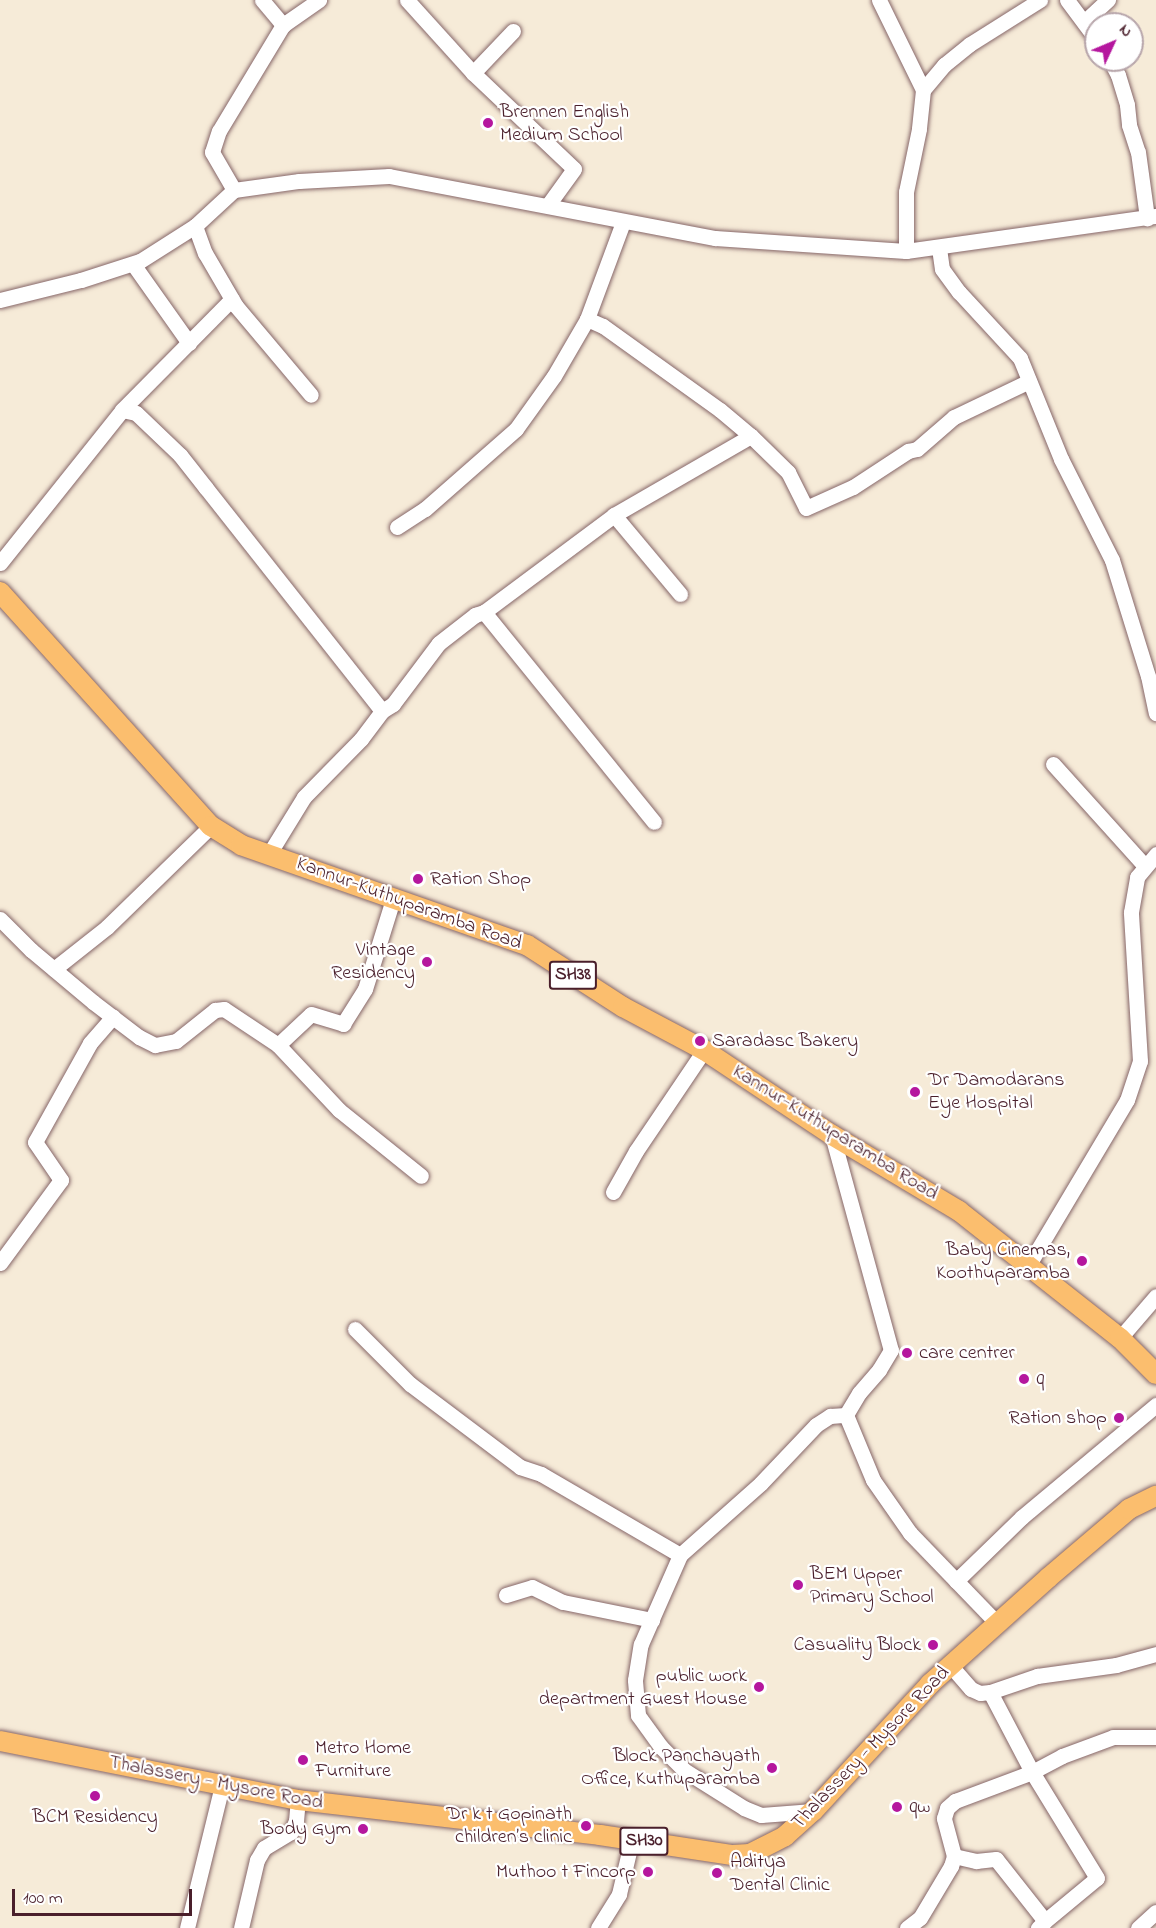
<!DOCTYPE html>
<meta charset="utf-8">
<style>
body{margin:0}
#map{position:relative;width:1156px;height:1928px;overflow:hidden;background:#f6ebd8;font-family:"Indie Flower",sans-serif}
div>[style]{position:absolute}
.roads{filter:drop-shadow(0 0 2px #866668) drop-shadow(0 0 2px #866668)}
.minor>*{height:15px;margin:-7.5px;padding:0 7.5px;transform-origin:7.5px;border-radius:7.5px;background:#fff}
.major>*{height:20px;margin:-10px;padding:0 10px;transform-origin:10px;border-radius:10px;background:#fbbe6e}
.dots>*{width:16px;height:16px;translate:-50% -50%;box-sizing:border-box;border:3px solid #fff;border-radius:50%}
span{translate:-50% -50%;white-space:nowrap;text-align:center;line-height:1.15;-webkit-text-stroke:4.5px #fff;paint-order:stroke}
.shield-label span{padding:2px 4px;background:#fff;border:2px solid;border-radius:4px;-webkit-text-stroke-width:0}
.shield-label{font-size:18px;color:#4a1f2b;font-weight:700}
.poi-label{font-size:20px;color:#4a1f2b}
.left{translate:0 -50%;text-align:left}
.right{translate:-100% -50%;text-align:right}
.street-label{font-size:20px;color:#4a1f2b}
.north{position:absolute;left:1084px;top:12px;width:60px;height:60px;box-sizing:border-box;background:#fff;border:2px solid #b7a5aa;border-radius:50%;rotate:46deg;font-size:16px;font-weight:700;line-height:24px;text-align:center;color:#4a1f2b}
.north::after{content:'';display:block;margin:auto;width:21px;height:27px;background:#b5179e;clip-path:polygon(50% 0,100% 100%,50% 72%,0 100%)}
.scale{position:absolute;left:12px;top:1889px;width:180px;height:27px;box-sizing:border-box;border:3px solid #4a1f2b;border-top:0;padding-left:8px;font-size:18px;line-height:21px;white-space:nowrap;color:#4a1f2b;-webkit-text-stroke:4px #fff;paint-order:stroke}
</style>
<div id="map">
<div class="roads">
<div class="minor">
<i style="left:262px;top:0;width:33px;rotate:50deg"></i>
<i style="left:407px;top:0;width:98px;rotate:47.9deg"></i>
<i style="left:473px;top:73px;width:139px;rotate:43.5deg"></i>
<i style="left:574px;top:169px;width:44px;rotate:125.8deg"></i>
<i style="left:879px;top:0;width:100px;rotate:63.9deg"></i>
<i style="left:923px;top:90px;width:39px;rotate:96deg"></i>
<i style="left:919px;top:129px;width:64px;rotate:101.7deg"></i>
<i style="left:906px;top:192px;width:59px;rotate:90deg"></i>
<i style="left:1067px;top:0;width:49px;rotate:53.4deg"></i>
<i style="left:1084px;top:22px;width:33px;rotate:-43deg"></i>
<i style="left:1110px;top:60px;width:17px;rotate:62deg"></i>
<i style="left:1118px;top:75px;width:31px;rotate:73deg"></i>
<i style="left:1127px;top:105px;width:20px;rotate:84deg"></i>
<i style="left:1129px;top:125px;width:28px;rotate:72deg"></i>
<i style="left:1138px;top:152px;width:67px;rotate:82.2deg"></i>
<i style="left:473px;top:73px;width:58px;rotate:-46.4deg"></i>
<i style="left:923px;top:90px;width:33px;rotate:-50deg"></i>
<i style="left:944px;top:65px;width:33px;rotate:-39deg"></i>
<i style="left:970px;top:44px;width:83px;rotate:-32.2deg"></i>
<i style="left:234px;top:190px;width:44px;rotate:-120.1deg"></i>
<i style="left:212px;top:152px;width:22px;rotate:-72deg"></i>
<i style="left:219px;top:131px;width:124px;rotate:-58.9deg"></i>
<i style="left:283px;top:25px;width:44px;rotate:-34.8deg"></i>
<i style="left:195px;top:226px;width:29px;rotate:70deg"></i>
<i style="left:205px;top:253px;width:61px;rotate:59.7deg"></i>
<i style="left:236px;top:306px;width:116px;rotate:49.9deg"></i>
<i style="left:939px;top:248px;width:21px;rotate:82deg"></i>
<i style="left:942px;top:269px;width:29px;rotate:54deg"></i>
<i style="left:959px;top:292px;width:90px;rotate:47.3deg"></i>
<i style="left:1020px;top:358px;width:109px;rotate:67.9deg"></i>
<i style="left:1061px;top:459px;width:113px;rotate:63.2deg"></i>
<i style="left:1112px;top:560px;width:121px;rotate:72.8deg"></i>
<i style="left:1148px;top:676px;width:38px;rotate:78deg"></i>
<i style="left:133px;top:264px;width:97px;rotate:54.7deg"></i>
<i style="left:0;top:300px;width:83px;rotate:-13.9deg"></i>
<i style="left:81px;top:280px;width:62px;rotate:-17.9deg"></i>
<i style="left:140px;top:261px;width:65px;rotate:-32.5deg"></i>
<i style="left:195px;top:226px;width:53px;rotate:-42.7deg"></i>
<i style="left:234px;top:190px;width:66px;rotate:-7.9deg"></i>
<i style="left:299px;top:181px;width:90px;rotate:-3.2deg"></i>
<i style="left:389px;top:176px;width:332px;rotate:10.8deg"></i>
<i style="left:715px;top:238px;width:191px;rotate:3.9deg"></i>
<i style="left:906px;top:251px;width:252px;rotate:-8deg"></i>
<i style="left:587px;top:319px;width:17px;rotate:24deg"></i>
<i style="left:603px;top:326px;width:144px;rotate:35.7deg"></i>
<i style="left:720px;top:410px;width:40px;rotate:40deg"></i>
<i style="left:751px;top:436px;width:52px;rotate:44.2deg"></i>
<i style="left:788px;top:472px;width:40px;rotate:63.4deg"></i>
<i style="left:806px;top:508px;width:51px;rotate:-24.1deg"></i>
<i style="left:853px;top:487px;width:66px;rotate:-33.2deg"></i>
<i style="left:908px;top:451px;width:9px;rotate:-13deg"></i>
<i style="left:917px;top:449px;width:49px;rotate:-40.9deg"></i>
<i style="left:954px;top:417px;width:83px;rotate:-25.6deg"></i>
<i style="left:122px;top:410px;width:156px;rotate:-45.3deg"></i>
<i style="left:614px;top:515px;width:103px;rotate:50.1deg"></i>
<i style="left:397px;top:527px;width:33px;rotate:-33deg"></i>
<i style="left:425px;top:509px;width:121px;rotate:-41.3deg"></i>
<i style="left:516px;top:429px;width:65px;rotate:-54.4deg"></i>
<i style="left:554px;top:376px;width:66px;rotate:-59.9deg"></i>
<i style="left:587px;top:319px;width:103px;rotate:-69.6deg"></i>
<i style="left:0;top:563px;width:196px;rotate:-51.4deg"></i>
<i style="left:122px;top:410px;width:14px;rotate:12deg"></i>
<i style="left:136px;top:413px;width:61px;rotate:43.7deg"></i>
<i style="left:180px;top:455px;width:42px;rotate:51.8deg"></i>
<i style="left:206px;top:488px;width:284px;rotate:51.7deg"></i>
<i style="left:484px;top:612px;width:270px;rotate:51deg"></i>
<i style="left:1053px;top:764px;width:137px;rotate:48deg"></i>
<i style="left:269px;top:854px;width:67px;rotate:-58.4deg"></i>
<i style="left:304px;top:797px;width:81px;rotate:-45.5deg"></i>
<i style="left:361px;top:739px;width:35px;rotate:-53deg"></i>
<i style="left:382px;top:711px;width:13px;rotate:-32deg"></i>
<i style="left:393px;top:704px;width:76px;rotate:-53deg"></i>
<i style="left:439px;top:643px;width:46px;rotate:-37.9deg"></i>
<i style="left:475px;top:615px;width:9px;rotate:-18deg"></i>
<i style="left:484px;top:612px;width:162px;rotate:-36.7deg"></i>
<i style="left:614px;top:515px;width:158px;rotate:-30deg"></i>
<i style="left:0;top:919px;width:44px;rotate:45deg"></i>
<i style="left:31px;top:950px;width:81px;rotate:40deg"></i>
<i style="left:93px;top:1002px;width:58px;rotate:37.3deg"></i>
<i style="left:139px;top:1037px;width:18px;rotate:27deg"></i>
<i style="left:155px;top:1045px;width:21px;rotate:-11deg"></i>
<i style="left:176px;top:1041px;width:50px;rotate:-38.5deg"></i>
<i style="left:215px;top:1010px;width:9px;rotate:-6deg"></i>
<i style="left:224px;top:1009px;width:65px;rotate:33.7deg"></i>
<i style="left:278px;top:1045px;width:45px;rotate:-43.2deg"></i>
<i style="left:311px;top:1014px;width:34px;rotate:17deg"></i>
<i style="left:343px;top:1024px;width:41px;rotate:-57.8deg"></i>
<i style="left:365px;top:989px;width:94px;rotate:-72.7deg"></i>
<i style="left:54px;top:969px;width:68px;rotate:-38.4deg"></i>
<i style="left:107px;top:927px;width:145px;rotate:-44.2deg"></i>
<i style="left:278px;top:1045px;width:89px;rotate:46.8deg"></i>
<i style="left:339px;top:1110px;width:105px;rotate:38.8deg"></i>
<i style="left:832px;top:1135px;width:223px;rotate:74.7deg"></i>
<i style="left:891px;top:1350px;width:23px;rotate:121deg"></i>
<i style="left:879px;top:1370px;width:30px;rotate:131deg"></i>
<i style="left:859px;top:1393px;width:26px;rotate:121deg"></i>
<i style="left:846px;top:1415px;width:70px;rotate:67.4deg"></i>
<i style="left:873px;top:1480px;width:65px;rotate:55.1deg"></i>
<i style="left:910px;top:1533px;width:125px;rotate:46deg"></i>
<i style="left:613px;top:1192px;width:47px;rotate:-60.7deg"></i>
<i style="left:636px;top:1151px;width:122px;rotate:-56deg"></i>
<i style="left:0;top:1263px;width:103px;rotate:-53.7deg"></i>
<i style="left:61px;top:1180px;width:46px;rotate:-124.4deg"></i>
<i style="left:35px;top:1142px;width:113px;rotate:-60.9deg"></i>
<i style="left:90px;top:1043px;width:35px;rotate:-49deg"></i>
<i style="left:1028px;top:1266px;width:193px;rotate:-59.2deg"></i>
<i style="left:1127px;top:1100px;width:41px;rotate:-71.6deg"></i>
<i style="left:1140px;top:1061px;width:149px;rotate:-93.5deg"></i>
<i style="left:1131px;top:912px;width:36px;rotate:-80deg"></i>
<i style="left:1137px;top:877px;width:30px;rotate:-50deg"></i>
<i style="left:355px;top:1329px;width:78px;rotate:45deg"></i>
<i style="left:410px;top:1384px;width:138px;rotate:37deg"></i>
<i style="left:520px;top:1467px;width:22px;rotate:18deg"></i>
<i style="left:541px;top:1474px;width:161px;rotate:30.2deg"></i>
<i style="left:1120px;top:1338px;width:55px;rotate:-49.4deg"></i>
<i style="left:956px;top:1581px;width:92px;rotate:-44.1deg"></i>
<i style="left:1022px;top:1517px;width:175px;rotate:-39.9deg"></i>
<i style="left:506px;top:1595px;width:27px;rotate:-17deg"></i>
<i style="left:532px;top:1587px;width:34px;rotate:26deg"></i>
<i style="left:563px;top:1602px;width:91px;rotate:11.4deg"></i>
<i style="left:990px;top:1692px;width:50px;rotate:-18.8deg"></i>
<i style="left:1037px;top:1676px;width:80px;rotate:-7.9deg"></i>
<i style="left:1116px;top:1665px;width:41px;rotate:-15.4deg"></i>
<i style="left:813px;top:1811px;width:52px;rotate:175.6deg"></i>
<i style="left:761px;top:1815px;width:18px;rotate:-158deg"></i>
<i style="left:744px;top:1808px;width:71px;rotate:-147.7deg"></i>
<i style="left:684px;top:1770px;width:33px;rotate:-135deg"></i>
<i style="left:661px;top:1747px;width:39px;rotate:-126deg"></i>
<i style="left:638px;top:1715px;width:35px;rotate:-95deg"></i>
<i style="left:635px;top:1680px;width:36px;rotate:-81deg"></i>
<i style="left:641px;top:1644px;width:97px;rotate:-66.3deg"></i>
<i style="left:680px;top:1555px;width:108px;rotate:-41.6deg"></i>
<i style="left:761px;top:1483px;width:80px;rotate:-46.5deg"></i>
<i style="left:816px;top:1425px;width:17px;rotate:-33deg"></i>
<i style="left:830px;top:1416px;width:16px;rotate:-4deg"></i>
<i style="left:954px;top:1856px;width:23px;rotate:13deg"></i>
<i style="left:976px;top:1861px;width:20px;rotate:-6deg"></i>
<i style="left:996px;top:1859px;width:79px;rotate:51.7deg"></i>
<i style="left:1045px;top:1921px;width:10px;rotate:135deg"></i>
<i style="left:1045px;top:1921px;width:67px;rotate:-39.6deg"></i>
<i style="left:1097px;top:1878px;width:124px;rotate:-121.5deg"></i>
<i style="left:1032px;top:1772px;width:34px;rotate:-28deg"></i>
<i style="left:1062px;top:1756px;width:54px;rotate:-20.4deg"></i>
<i style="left:1113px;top:1737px;width:43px"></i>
<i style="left:187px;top:1928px;width:147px;rotate:-76.2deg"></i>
<i style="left:241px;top:1928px;width:70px;rotate:-76.8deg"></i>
<i style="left:257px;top:1860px;width:14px;rotate:-60deg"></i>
<i style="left:264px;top:1848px;width:31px;rotate:-31deg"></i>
<i style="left:291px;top:1832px;width:12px;rotate:-66deg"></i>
<i style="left:296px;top:1821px;width:21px;rotate:-85deg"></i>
<i style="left:598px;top:1928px;width:40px;rotate:-58deg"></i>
<i style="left:619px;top:1894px;width:57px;rotate:-76.7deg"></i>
<i style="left:907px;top:1928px;width:16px;rotate:-38deg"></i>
<i style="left:920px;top:1918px;width:61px;rotate:-59.2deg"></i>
<i style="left:951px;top:1866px;width:10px;rotate:-73deg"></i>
<i style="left:954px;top:1856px;width:39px;rotate:-105deg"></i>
<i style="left:944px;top:1818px;width:10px;rotate:-73deg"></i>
<i style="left:947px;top:1808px;width:11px;rotate:-41deg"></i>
<i style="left:955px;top:1801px;width:82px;rotate:-20.6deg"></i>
<i style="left:1032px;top:1772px;width:90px;rotate:-117.7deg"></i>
<i style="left:990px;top:1692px;width:10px;rotate:174deg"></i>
<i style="left:980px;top:1693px;width:10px;rotate:-156deg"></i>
<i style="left:971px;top:1689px;width:32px;rotate:-131deg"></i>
<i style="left:1138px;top:1928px;width:24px;rotate:-42deg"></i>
</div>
<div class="major">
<i style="left:0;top:592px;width:315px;rotate:48deg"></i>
<i style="left:211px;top:826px;width:36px;rotate:32deg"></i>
<i style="left:241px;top:845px;width:303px;rotate:19.3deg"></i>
<i style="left:527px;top:945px;width:114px;rotate:32.9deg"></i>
<i style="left:623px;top:1007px;width:92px;rotate:28deg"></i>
<i style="left:704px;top:1050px;width:154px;rotate:33.6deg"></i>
<i style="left:832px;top:1135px;width:148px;rotate:30.9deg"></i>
<i style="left:959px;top:1211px;width:205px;rotate:38.3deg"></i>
<i style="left:1120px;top:1338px;width:51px;rotate:45deg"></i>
<i style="left:0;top:1741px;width:304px;rotate:11.2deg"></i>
<i style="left:298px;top:1800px;width:304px;rotate:6.6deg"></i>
<i style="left:600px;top:1835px;width:134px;rotate:8.6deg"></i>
<i style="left:733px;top:1855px;width:17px;rotate:-3deg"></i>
<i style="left:750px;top:1854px;width:39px;rotate:-27deg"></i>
<i style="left:785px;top:1836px;width:38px;rotate:-42deg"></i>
<i style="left:813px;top:1811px;width:173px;rotate:-47.3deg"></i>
<i style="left:930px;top:1684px;width:159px;rotate:-41.9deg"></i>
<i style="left:1048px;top:1578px;width:106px;rotate:-40.4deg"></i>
<i style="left:1129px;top:1509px;width:30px;rotate:-26deg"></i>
</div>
</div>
<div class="dots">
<i style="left:488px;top:123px;background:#b5179e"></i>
<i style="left:418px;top:879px;background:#b5179e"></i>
<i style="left:427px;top:962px;background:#b5179e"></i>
<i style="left:700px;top:1041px;background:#b5179e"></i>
<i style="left:915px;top:1092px;background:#b5179e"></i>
<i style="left:1082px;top:1261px;background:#b5179e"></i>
<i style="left:907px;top:1353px;background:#b5179e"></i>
<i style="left:1024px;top:1379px;background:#b5179e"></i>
<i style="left:1119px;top:1418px;background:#b5179e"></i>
<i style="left:798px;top:1585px;background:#b5179e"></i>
<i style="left:933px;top:1645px;background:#b5179e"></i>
<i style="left:759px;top:1687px;background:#b5179e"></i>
<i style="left:303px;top:1760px;background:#b5179e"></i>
<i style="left:772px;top:1768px;background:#b5179e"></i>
<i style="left:95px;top:1796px;background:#b5179e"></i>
<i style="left:897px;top:1807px;background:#b5179e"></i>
<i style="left:586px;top:1826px;background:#b5179e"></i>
<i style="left:363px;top:1829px;background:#b5179e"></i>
<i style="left:648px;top:1872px;background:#b5179e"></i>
<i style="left:717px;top:1873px;background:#b5179e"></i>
</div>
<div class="shield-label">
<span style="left:573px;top:975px">SH38</span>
<span style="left:644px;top:1841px">SH30</span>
</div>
<div class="poi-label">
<span class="left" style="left:500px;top:124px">Brennen English<br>Medium School</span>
<span class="left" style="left:430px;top:879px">Ration Shop</span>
<span class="right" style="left:415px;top:962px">Vintage<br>Residency</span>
<span class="left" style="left:712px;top:1041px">Saradasc Bakery</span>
<span class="left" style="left:928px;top:1092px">Dr Damodarans<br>Eye Hospital</span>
<span class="right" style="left:1070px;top:1262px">Baby Cinemas,<br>Koothuparamba</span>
<span class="left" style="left:919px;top:1353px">care centrer</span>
<span class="left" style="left:1036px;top:1379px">q</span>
<span class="right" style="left:1107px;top:1418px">Ration shop</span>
<span class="left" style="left:810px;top:1586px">BEM Upper<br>Primary School</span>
<span class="right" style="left:921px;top:1645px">Casuality Block</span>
<span class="right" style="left:747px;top:1688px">public work<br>department Guest House</span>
<span class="left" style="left:315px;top:1760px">Metro Home<br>Furniture</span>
<span class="right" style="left:760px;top:1768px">Block Panchayath<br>Office, Kuthuparamba</span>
<span class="left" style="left:909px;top:1807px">qw</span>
<span class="right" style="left:572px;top:1826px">Dr k t Gopinath<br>children’s clinic</span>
<span style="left:95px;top:1817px">BCM Residency</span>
<span class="right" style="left:351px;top:1829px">Body Gym</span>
<span class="left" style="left:730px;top:1874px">Aditya<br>Dental Clinic</span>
<span class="right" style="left:636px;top:1872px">Muthoo t Fincorp</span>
</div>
<div class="street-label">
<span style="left:409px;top:904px;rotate:20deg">Kannur-Kuthuparamba Road</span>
<span style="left:835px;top:1133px;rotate:32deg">Kannur-Kuthuparamba Road</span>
<span style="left:871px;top:1748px;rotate:-46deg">Thalassery - Mysore Road</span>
<span style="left:216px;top:1783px;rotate:11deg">Thalassery - Mysore Road</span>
</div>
<div class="north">N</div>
<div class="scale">100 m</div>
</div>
